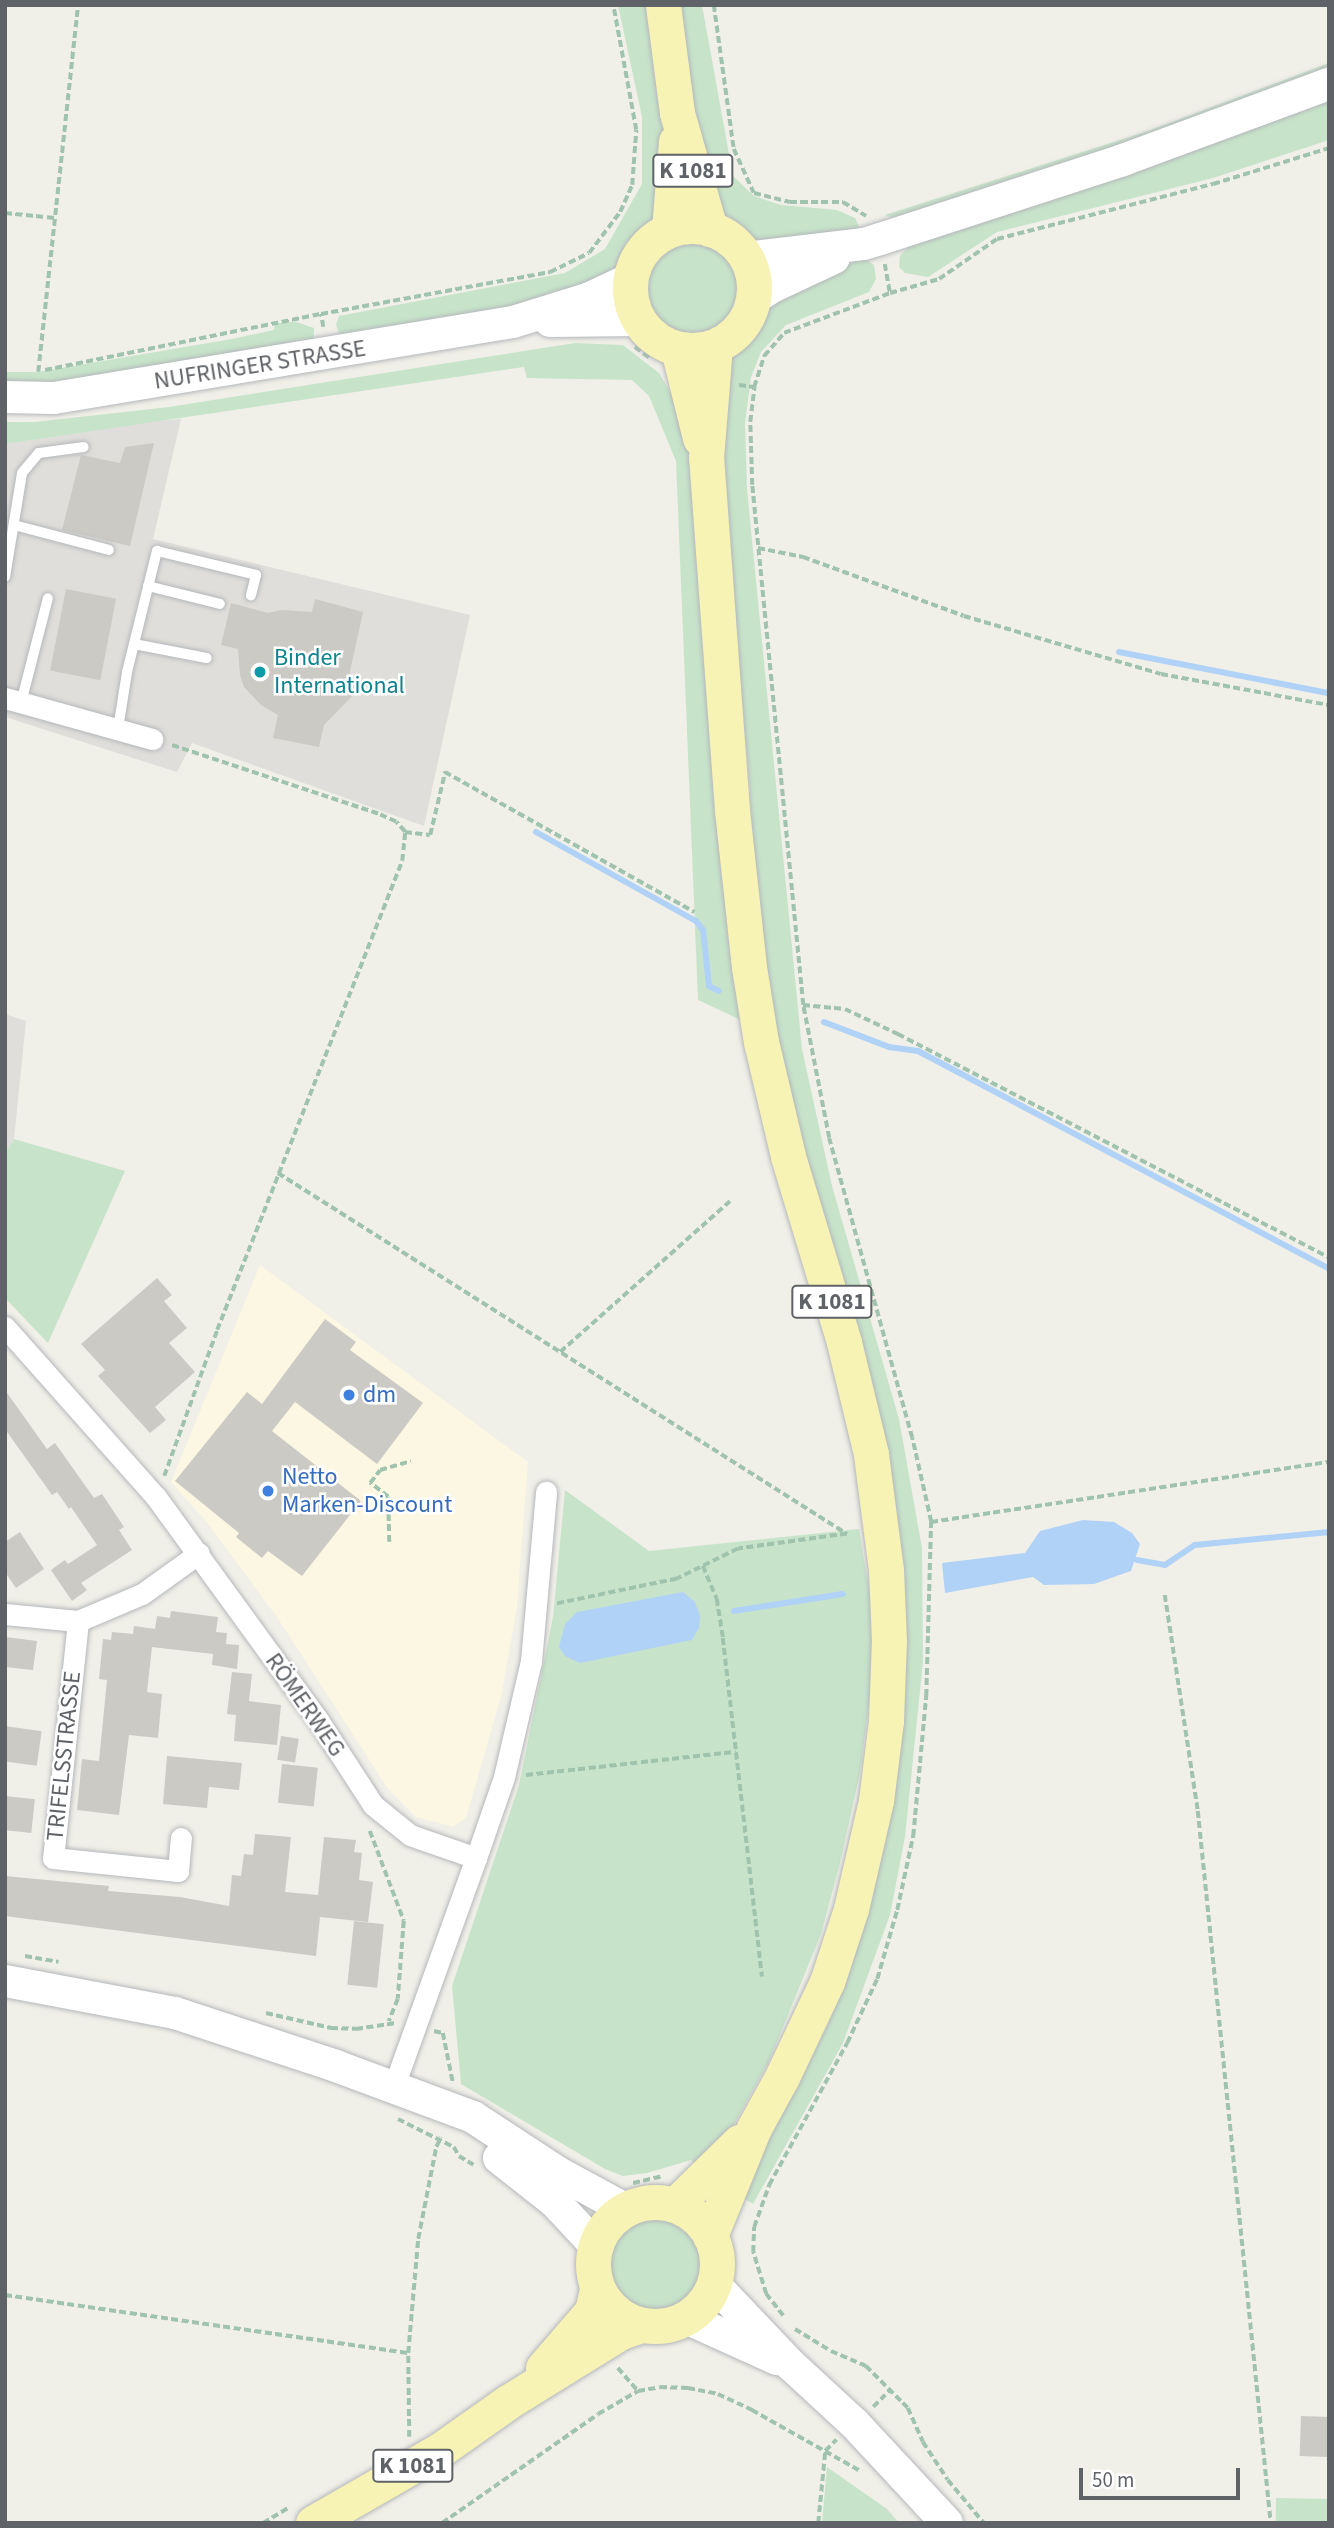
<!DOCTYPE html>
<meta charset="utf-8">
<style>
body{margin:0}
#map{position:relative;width:1334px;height:2528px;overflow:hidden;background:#f0efe8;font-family:"Source Sans 3",sans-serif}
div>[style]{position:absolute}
.commercial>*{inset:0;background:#fbf7e2}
.industrial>*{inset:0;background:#dfdeda}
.green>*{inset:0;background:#c7e4ca;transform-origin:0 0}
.round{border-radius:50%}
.water>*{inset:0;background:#b1d2f7}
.stream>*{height:6px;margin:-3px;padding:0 3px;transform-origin:3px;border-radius:3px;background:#b1d2f7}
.building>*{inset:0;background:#cbcac4;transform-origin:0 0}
.path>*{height:3.5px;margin-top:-1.75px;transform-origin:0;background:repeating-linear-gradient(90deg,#a0c3ad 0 7px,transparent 0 10.5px)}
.roads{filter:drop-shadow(0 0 2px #b5b7bb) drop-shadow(0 0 2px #b5b7bb)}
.lane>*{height:10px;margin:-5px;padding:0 5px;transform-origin:5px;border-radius:5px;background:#fff}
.street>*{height:21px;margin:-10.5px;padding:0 10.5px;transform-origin:10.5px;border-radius:10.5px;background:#fff}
.secondary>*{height:32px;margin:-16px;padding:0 16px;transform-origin:16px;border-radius:16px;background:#fff}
.primary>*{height:35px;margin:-17.5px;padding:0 17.5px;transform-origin:17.5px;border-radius:17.5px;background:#f7f3b5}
.primary>.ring{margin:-17.5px;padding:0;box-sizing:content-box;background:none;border:35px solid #f7f3b5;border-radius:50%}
.dots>*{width:19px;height:19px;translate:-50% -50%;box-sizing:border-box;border:4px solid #fff;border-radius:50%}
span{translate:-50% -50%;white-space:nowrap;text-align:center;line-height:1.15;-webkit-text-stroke:5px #fff;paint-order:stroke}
.shield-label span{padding:2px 5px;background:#fff;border:2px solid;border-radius:5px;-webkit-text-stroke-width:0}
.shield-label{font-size:23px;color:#5f6266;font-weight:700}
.street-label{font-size:24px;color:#5f6266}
.culture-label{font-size:24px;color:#0d838f}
.left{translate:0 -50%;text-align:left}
.shop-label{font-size:24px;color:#366cbe}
.frame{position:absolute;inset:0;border:7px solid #5f6266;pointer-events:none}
.scale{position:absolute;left:1079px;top:2468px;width:161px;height:32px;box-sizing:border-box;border:4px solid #5f6266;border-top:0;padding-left:9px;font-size:21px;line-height:24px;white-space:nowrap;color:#5f6266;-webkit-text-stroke:5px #fff;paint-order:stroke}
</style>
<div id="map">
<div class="commercial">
<i style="clip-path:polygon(260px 1265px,528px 1462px,517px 1606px,502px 1693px,466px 1818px,453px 1827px,416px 1817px,388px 1789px,279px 1620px,209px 1525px,171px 1482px)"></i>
</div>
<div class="industrial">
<i style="clip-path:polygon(181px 419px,153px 539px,470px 615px,424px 826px,192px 743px,177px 772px,5px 717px,5px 444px,136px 423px)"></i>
<i style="clip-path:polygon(5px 1014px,26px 1021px,14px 1139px,5px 1153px)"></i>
</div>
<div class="green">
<i style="clip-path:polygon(618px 5px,650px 5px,667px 122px,664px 216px,650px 229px,614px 276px,552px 304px,352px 339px,340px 335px,336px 325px,339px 316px,565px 273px,605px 249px,642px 184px,642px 117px)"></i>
<i style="clip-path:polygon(680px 5px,702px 5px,733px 176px,754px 196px,781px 205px,837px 210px,855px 218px,859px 226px,855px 235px,773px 243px,748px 238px,726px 220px,711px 192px,699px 137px)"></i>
<i style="clip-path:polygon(1329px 63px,1329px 74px,902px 221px,885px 215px,1148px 131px)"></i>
<i style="clip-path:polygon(1329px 96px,1329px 140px,1213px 178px,997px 232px,928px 277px,905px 273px,899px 267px,900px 256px,911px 244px)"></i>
<i class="round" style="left:640px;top:236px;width:104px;height:104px"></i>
<i style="clip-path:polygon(864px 258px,874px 265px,876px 279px,869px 292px,786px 325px,761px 352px,751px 377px,745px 423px,747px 489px,802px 1049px,832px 1186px,899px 1419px,922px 1548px,923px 1662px,905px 1837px,890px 1915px,843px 2043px,753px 2204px,738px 2195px,827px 2026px,870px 1906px,886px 1833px,903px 1686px,793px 1124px,757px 912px,749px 776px,724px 518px,721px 411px,723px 370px,737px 345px,776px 293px)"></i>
<i style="clip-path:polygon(296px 322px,314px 328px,314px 342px,100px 382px,5px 386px,5px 372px,38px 372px,232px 339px,274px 330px,275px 323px)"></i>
<i style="clip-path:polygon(575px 343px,623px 345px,659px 373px,670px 392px,680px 390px,687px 417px,743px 1021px,698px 1000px,676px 461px,649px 396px,632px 380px,527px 378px,524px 367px,5px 444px,5px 422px,35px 422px,169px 407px)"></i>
<i style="clip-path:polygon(14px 1139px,125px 1171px,48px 1343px,5px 1298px,5px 1153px)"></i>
<i style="clip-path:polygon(565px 1490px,649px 1551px,859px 1529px,872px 1607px,871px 1688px,860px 1773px,840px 1863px,821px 1934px,770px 2059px,731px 2130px,700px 2167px,691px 2160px,647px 2173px,623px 2176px,605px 2169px,461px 2084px,452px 1986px,519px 1785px,553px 1617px)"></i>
<i class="round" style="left:603px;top:2213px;width:104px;height:104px"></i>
<i style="clip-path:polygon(827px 2467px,887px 2509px,899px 2523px,822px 2523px)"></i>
<i style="left:1276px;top:2498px;width:53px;height:25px;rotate:1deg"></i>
</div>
<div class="water">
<i style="clip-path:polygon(1083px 1520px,1114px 1522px,1132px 1533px,1140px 1544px,1131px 1571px,1094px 1584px,1044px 1585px,1033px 1577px,945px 1593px,942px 1563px,1025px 1553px,1040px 1531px)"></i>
<i style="clip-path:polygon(683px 1592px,695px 1602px,700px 1616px,699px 1628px,692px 1640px,580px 1663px,565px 1656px,559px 1647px,565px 1624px,577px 1612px)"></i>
</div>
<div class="stream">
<i style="left:1119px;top:652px;width:213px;rotate:11.1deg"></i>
<i style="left:536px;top:832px;width:183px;rotate:29.1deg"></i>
<i style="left:696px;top:921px;width:11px;rotate:52deg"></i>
<i style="left:703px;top:930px;width:56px;rotate:83.9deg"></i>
<i style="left:709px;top:986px;width:11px;rotate:27deg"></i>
<i style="left:824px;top:1022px;width:70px;rotate:21deg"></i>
<i style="left:889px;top:1047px;width:29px;rotate:8deg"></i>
<i style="left:918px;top:1051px;width:465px;rotate:27.9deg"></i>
<i style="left:1137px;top:1560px;width:28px;rotate:10deg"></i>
<i style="left:1165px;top:1565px;width:36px;rotate:-34deg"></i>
<i style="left:1195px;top:1545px;width:135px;rotate:-5.5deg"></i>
<i style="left:734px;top:1611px;width:110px;rotate:-8.9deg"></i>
</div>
<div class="building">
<i style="clip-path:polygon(154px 443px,130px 546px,62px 530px,81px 455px,120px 463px,125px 447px)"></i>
<i style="left:66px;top:589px;width:51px;height:83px;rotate:11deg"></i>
<i style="clip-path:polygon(315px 599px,363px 612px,349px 676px,359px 679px,354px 694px,324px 725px,319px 747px,273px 738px,278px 715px,261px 705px,244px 687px,240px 675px,238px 649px,221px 645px,231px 603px,268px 613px,281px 610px,312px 612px)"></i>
<i style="clip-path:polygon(157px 1278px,172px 1295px,164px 1301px,187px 1328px,169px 1343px,195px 1372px,155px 1407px,166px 1420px,150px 1433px,98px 1376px,105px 1370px,81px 1344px)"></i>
<i style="clip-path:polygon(325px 1319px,356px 1342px,350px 1350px,423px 1403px,377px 1464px,295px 1402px,272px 1431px,361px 1501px,302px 1576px,268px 1551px,262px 1558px,236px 1537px,239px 1533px,175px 1481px,247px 1392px,262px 1404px)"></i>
<i style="clip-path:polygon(5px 1390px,47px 1449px,55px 1443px,94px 1498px,102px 1494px,124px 1527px,119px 1530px,132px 1550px,81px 1583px,87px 1590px,72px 1601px,51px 1570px,65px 1560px,68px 1564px,97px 1545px,71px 1507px,69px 1509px,57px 1492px,52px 1495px,5px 1429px)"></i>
<i style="clip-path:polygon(20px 1532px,44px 1569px,16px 1588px,5px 1572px,5px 1542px)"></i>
<i style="clip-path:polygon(171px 1611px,218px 1617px,216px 1632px,227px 1633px,226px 1644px,239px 1645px,237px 1669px,212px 1665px,213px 1654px,152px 1647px,147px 1692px,162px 1694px,158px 1738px,129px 1735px,119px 1815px,77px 1810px,82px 1759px,99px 1761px,107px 1680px,99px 1679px,103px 1639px,111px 1640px,112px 1632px,133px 1634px,134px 1626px,155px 1629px,157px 1616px,170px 1618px)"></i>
<i style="clip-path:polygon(5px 1637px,37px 1641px,33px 1670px,5px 1667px)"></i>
<i style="clip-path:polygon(232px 1672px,252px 1674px,249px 1701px,281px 1705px,277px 1745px,234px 1741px,236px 1715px,227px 1714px)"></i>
<i style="left:5px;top:1726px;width:37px;height:35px;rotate:8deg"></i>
<i style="left:281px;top:1736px;width:18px;height:24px;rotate:9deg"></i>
<i style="clip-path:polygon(167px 1756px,242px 1763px,239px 1790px,209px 1787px,207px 1808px,163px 1804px)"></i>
<i style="left:282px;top:1764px;width:36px;height:39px;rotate:6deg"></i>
<i style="left:5px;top:1796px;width:30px;height:34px;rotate:6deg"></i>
<i style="clip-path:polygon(255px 1834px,291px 1837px,285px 1892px,318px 1895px,324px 1837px,356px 1840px,354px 1852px,362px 1853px,359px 1880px,373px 1882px,368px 1922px,320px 1917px,316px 1956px,5px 1916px,5px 1876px,109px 1886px,108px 1891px,180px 1897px,229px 1906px,232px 1875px,241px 1876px,244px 1854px,253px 1855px)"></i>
<i style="left:354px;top:1921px;width:30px;height:64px;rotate:6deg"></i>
<i style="left:1301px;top:2416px;width:28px;height:40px;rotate:2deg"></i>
</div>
<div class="path">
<i style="left:714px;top:5px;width:145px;rotate:82.1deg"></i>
<i style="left:734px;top:149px;width:48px;rotate:65.6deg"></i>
<i style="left:754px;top:193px;width:37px;rotate:14deg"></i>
<i style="left:790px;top:202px;width:53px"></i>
<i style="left:843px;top:202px;width:27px;rotate:31deg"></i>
<i style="left:5px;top:213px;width:50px;rotate:5.7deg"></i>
<i style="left:885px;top:264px;width:29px;rotate:80deg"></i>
<i style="left:323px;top:327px;width:13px;rotate:-99deg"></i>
<i style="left:321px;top:314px;width:233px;rotate:-10.4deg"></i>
<i style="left:550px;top:272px;width:43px;rotate:-26deg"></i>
<i style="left:589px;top:253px;width:51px;rotate:-52.9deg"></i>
<i style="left:620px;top:212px;width:30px;rotate:-66deg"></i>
<i style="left:632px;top:185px;width:55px;rotate:-85.8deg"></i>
<i style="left:636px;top:130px;width:127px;rotate:-100.4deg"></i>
<i style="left:635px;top:347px;width:20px;rotate:37deg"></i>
<i style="left:45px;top:370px;width:282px;rotate:-11.5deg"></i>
<i style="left:38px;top:372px;width:369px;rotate:-83.8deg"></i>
<i style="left:739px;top:385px;width:15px;rotate:8deg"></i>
<i style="left:758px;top:548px;width:46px;rotate:11.3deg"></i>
<i style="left:803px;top:557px;width:171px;rotate:20.1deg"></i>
<i style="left:964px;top:616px;width:205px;rotate:16.4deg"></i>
<i style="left:1161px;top:674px;width:171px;rotate:10.5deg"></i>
<i style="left:405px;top:832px;width:25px;rotate:7deg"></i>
<i style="left:430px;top:835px;width:65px;rotate:-76.6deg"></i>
<i style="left:445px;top:772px;width:286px;rotate:29.3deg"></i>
<i style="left:803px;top:1005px;width:42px;rotate:5.4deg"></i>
<i style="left:845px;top:1009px;width:59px;rotate:25.3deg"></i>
<i style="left:898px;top:1034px;width:485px;rotate:27.4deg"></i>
<i style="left:278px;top:1173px;width:674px;rotate:32.39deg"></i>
<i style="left:847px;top:1534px;width:110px;rotate:172.2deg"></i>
<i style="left:738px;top:1549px;width:68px;rotate:153.8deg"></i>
<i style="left:677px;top:1579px;width:124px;rotate:168.3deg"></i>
<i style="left:560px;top:1352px;width:227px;rotate:-41.6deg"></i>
<i style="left:164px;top:1476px;width:155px;rotate:-70deg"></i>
<i style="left:217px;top:1330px;width:504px;rotate:-68.47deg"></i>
<i style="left:402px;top:861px;width:29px;rotate:-84deg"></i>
<i style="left:405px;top:832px;width:13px;rotate:-132deg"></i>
<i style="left:396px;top:822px;width:20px;rotate:-156deg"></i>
<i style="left:378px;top:814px;width:219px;rotate:-161.6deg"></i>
<i style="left:931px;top:1522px;width:402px;rotate:-8.6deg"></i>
<i style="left:389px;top:1542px;width:45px;rotate:-91.3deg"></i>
<i style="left:388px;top:1497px;width:23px;rotate:-142deg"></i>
<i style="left:370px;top:1483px;width:16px;rotate:-52deg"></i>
<i style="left:380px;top:1470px;width:32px;rotate:-16deg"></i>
<i style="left:703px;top:1566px;width:36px;rotate:67deg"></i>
<i style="left:717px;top:1599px;width:39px;rotate:81deg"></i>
<i style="left:723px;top:1638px;width:341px;rotate:83.4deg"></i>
<i style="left:1165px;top:1595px;width:219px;rotate:81.3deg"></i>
<i style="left:1198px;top:1811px;width:716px;rotate:84.15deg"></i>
<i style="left:526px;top:1775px;width:211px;rotate:-6.3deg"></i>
<i style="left:370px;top:1831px;width:96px;rotate:69.3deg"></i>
<i style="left:404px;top:1921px;width:78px;rotate:94.4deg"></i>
<i style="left:398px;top:1999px;width:24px;rotate:112deg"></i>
<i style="left:25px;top:1956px;width:34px;rotate:10deg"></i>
<i style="left:266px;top:2013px;width:67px;rotate:13deg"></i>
<i style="left:331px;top:2028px;width:25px;rotate:2deg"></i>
<i style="left:356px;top:2029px;width:40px;rotate:-8.5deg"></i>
<i style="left:434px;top:2031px;width:9px;rotate:13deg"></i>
<i style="left:443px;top:2033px;width:50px;rotate:78.5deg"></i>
<i style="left:398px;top:2119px;width:63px;rotate:26.6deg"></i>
<i style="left:454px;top:2147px;width:10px;rotate:61deg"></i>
<i style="left:459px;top:2156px;width:17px;rotate:31deg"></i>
<i style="left:633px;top:2183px;width:31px;rotate:-13deg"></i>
<i style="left:5px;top:2295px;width:407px;rotate:8.2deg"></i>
<i style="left:783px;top:2316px;width:28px;rotate:-128deg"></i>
<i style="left:766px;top:2294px;width:44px;rotate:-107.2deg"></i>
<i style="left:753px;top:2252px;width:25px;rotate:-88deg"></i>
<i style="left:754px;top:2227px;width:45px;rotate:-70.3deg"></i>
<i style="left:769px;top:2185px;width:162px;rotate:-61.2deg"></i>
<i style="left:847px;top:2043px;width:71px;rotate:-64.9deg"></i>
<i style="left:877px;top:1979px;width:72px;rotate:-73.8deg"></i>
<i style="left:897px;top:1910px;width:76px;rotate:-77.8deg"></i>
<i style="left:913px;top:1836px;width:141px;rotate:-84.7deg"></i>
<i style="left:926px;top:1696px;width:174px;rotate:-88.4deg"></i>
<i style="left:931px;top:1522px;width:86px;rotate:-102.7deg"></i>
<i style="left:912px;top:1438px;width:311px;rotate:-105.5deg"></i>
<i style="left:829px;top:1138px;width:136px;rotate:-101.1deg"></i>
<i style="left:803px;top:1005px;width:522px;rotate:-95.6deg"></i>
<i style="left:752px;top:485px;width:63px;rotate:-91.8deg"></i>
<i style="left:750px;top:422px;width:35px;rotate:-83deg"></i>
<i style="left:754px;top:387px;width:33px;rotate:-72deg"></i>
<i style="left:764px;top:356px;width:30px;rotate:-49deg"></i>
<i style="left:784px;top:333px;width:113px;rotate:-20.7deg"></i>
<i style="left:890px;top:293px;width:51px;rotate:-15.9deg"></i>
<i style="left:939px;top:279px;width:70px;rotate:-34.6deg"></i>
<i style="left:997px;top:239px;width:223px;rotate:-14.3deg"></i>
<i style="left:1213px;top:184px;width:121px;rotate:-17.2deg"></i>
<i style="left:795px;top:2329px;width:42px;rotate:31.4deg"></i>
<i style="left:831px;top:2351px;width:38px;rotate:23deg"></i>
<i style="left:866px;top:2366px;width:59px;rotate:45deg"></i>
<i style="left:908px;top:2408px;width:37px;rotate:66deg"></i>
<i style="left:923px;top:2442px;width:45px;rotate:56.7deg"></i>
<i style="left:948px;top:2480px;width:56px;rotate:50.1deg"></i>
<i style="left:618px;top:2368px;width:30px;rotate:49deg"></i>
<i style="left:873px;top:2407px;width:23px;rotate:-45deg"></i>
<i style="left:409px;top:2437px;width:84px;rotate:-90.7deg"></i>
<i style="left:408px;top:2353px;width:114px;rotate:-85deg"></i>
<i style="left:418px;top:2239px;width:94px;rotate:-78.9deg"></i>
<i style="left:436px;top:2147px;width:11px;rotate:-63deg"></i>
<i style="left:263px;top:2523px;width:29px;rotate:-31deg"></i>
<i style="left:442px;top:2523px;width:190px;rotate:-34.9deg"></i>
<i style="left:598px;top:2414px;width:46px;rotate:-29.9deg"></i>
<i style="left:638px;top:2391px;width:22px;rotate:-10deg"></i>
<i style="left:660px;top:2387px;width:28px;rotate:2deg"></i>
<i style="left:688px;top:2388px;width:31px;rotate:11deg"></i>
<i style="left:718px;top:2394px;width:38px;rotate:25deg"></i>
<i style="left:752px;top:2410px;width:126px;rotate:29.4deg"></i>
<i style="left:818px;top:2523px;width:72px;rotate:-84.4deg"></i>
<i style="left:825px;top:2451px;width:16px;rotate:-45deg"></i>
</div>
<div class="roads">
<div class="lane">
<i style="left:14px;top:525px;width:98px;rotate:14.7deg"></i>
<i style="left:5px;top:577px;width:105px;rotate:-80.7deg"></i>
<i style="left:22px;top:473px;width:26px;rotate:-50deg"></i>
<i style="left:39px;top:453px;width:45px;rotate:-7.6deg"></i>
<i style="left:148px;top:586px;width:74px;rotate:14deg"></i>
<i style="left:134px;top:644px;width:74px;rotate:10.9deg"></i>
<i style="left:21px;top:703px;width:108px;rotate:-75.6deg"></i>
<i style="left:118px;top:729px;width:58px;rotate:-81deg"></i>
<i style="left:127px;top:672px;width:125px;rotate:-76.1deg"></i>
<i style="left:157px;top:551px;width:102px;rotate:13.6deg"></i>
<i style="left:256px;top:575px;width:21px;rotate:104deg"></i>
</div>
<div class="street">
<i style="left:5px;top:698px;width:153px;rotate:15.6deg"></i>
<i style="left:5px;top:1327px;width:227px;rotate:48.4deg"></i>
<i style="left:156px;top:1497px;width:276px;rotate:54deg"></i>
<i style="left:318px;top:1720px;width:101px;rotate:57.1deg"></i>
<i style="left:373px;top:1805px;width:48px;rotate:39deg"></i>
<i style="left:410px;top:1835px;width:70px;rotate:19.2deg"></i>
<i style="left:476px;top:1858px;width:245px;rotate:109.8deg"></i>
<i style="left:5px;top:1614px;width:73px;rotate:5.5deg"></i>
<i style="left:78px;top:1621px;width:69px;rotate:-22.9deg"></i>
<i style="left:142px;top:1594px;width:70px;rotate:-35.7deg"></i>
<i style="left:78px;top:1621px;width:238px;rotate:96deg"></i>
<i style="left:53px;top:1858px;width:126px;rotate:5.9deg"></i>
<i style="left:178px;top:1871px;width:33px;rotate:-85deg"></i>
<i style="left:476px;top:1858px;width:86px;rotate:-70.9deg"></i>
<i style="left:504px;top:1777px;width:119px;rotate:-76.9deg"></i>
<i style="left:531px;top:1661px;width:170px;rotate:-84.9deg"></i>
</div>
<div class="secondary">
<i style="left:746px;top:258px;width:119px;rotate:-6.8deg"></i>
<i style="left:864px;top:244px;width:17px;rotate:-17deg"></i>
<i style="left:880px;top:239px;width:256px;rotate:-18deg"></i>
<i style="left:1123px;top:160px;width:220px;rotate:-20.3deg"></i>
<i style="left:753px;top:299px;width:25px;rotate:-32deg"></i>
<i style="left:774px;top:286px;width:66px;rotate:-25deg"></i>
<i style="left:550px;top:321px;width:88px;rotate:-0.7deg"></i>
<i style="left:5px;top:397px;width:49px;rotate:1.2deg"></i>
<i style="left:54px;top:398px;width:465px;rotate:-9.4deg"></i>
<i style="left:513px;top:322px;width:81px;rotate:-17.3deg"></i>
<i style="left:590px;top:298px;width:44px;rotate:-25.4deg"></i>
<i style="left:5px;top:1981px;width:173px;rotate:10.7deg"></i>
<i style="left:175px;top:2013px;width:169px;rotate:18.2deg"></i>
<i style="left:336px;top:2066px;width:146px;rotate:20.4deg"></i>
<i style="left:473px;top:2117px;width:100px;rotate:33.2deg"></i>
<i style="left:557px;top:2172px;width:77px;rotate:28.6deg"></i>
<i style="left:499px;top:2158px;width:71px;rotate:38.2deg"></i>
<i style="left:555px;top:2202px;width:59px;rotate:47.1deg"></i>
<i style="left:714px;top:2284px;width:112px;rotate:46.5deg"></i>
<i style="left:791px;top:2365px;width:87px;rotate:42.7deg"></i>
<i style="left:855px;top:2424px;width:135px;rotate:47.1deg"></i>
<i style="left:686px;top:2318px;width:100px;rotate:24.3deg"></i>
</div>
<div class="primary">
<i style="left:663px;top:5px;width:109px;rotate:82.6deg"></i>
<i style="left:677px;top:113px;width:121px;rotate:74.1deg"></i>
<i class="ring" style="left:630px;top:226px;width:89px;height:89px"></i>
<i style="left:669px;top:230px;width:89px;rotate:-85.5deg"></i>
<i style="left:678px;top:349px;width:92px;rotate:76.1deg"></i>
<i class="ring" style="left:593px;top:2202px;width:89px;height:89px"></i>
<i style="left:675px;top:2205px;width:90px;rotate:-44.5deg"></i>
<i style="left:710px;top:2236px;width:117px;rotate:-67.8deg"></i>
<i style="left:754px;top:2128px;width:58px;rotate:-61.2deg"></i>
<i style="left:782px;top:2077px;width:105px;rotate:-64.7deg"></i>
<i style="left:827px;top:1982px;width:77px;rotate:-71.8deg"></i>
<i style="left:851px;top:1909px;width:111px;rotate:-77deg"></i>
<i style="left:876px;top:1801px;width:81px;rotate:-82.9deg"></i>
<i style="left:886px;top:1721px;width:80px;rotate:-87.9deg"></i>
<i style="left:889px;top:1641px;width:71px;rotate:-92.4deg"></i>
<i style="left:886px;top:1570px;width:117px;rotate:-97.4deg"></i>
<i style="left:871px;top:1454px;width:115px;rotate:-103.6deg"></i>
<i style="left:844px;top:1342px;width:194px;rotate:-106.8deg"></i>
<i style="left:788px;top:1156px;width:117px;rotate:-103.3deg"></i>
<i style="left:761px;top:1042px;width:76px;rotate:-99.1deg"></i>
<i style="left:749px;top:967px;width:158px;rotate:-96.2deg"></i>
<i style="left:732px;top:810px;width:353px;rotate:-94.2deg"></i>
<i style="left:706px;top:458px;width:112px;rotate:-85.4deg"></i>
<i style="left:543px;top:2368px;width:75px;rotate:-49.3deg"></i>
<i style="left:592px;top:2311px;width:23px;rotate:-77deg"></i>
<i style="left:313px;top:2523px;width:146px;rotate:-29.9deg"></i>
<i style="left:440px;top:2450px;width:83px;rotate:-35.2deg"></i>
<i style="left:508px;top:2402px;width:133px;rotate:-31.8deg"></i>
<i style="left:621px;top:2332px;width:21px;rotate:-19deg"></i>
</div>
</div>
<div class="dots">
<i style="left:260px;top:672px;background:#0f9aa8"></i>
<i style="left:349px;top:1395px;background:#3f7fe0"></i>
<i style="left:268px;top:1491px;background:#3f7fe0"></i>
</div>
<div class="shield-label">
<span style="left:693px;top:171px">K 1081</span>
<span style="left:832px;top:1302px">K 1081</span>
<span style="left:413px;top:2466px">K 1081</span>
</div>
<div class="street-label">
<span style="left:260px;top:365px;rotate:-9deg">NUFRINGER STRASSE</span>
<span style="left:305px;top:1705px;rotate:55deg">RÖMERWEG</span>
<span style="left:64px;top:1756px;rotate:-84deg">TRIFELSSTRASSE</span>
</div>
<div class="culture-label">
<span class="left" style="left:274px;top:672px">Binder<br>International</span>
</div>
<div class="shop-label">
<span class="left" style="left:363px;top:1395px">dm</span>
<span class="left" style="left:282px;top:1491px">Netto<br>Marken-Discount</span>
</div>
<div class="frame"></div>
<div class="scale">50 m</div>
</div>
